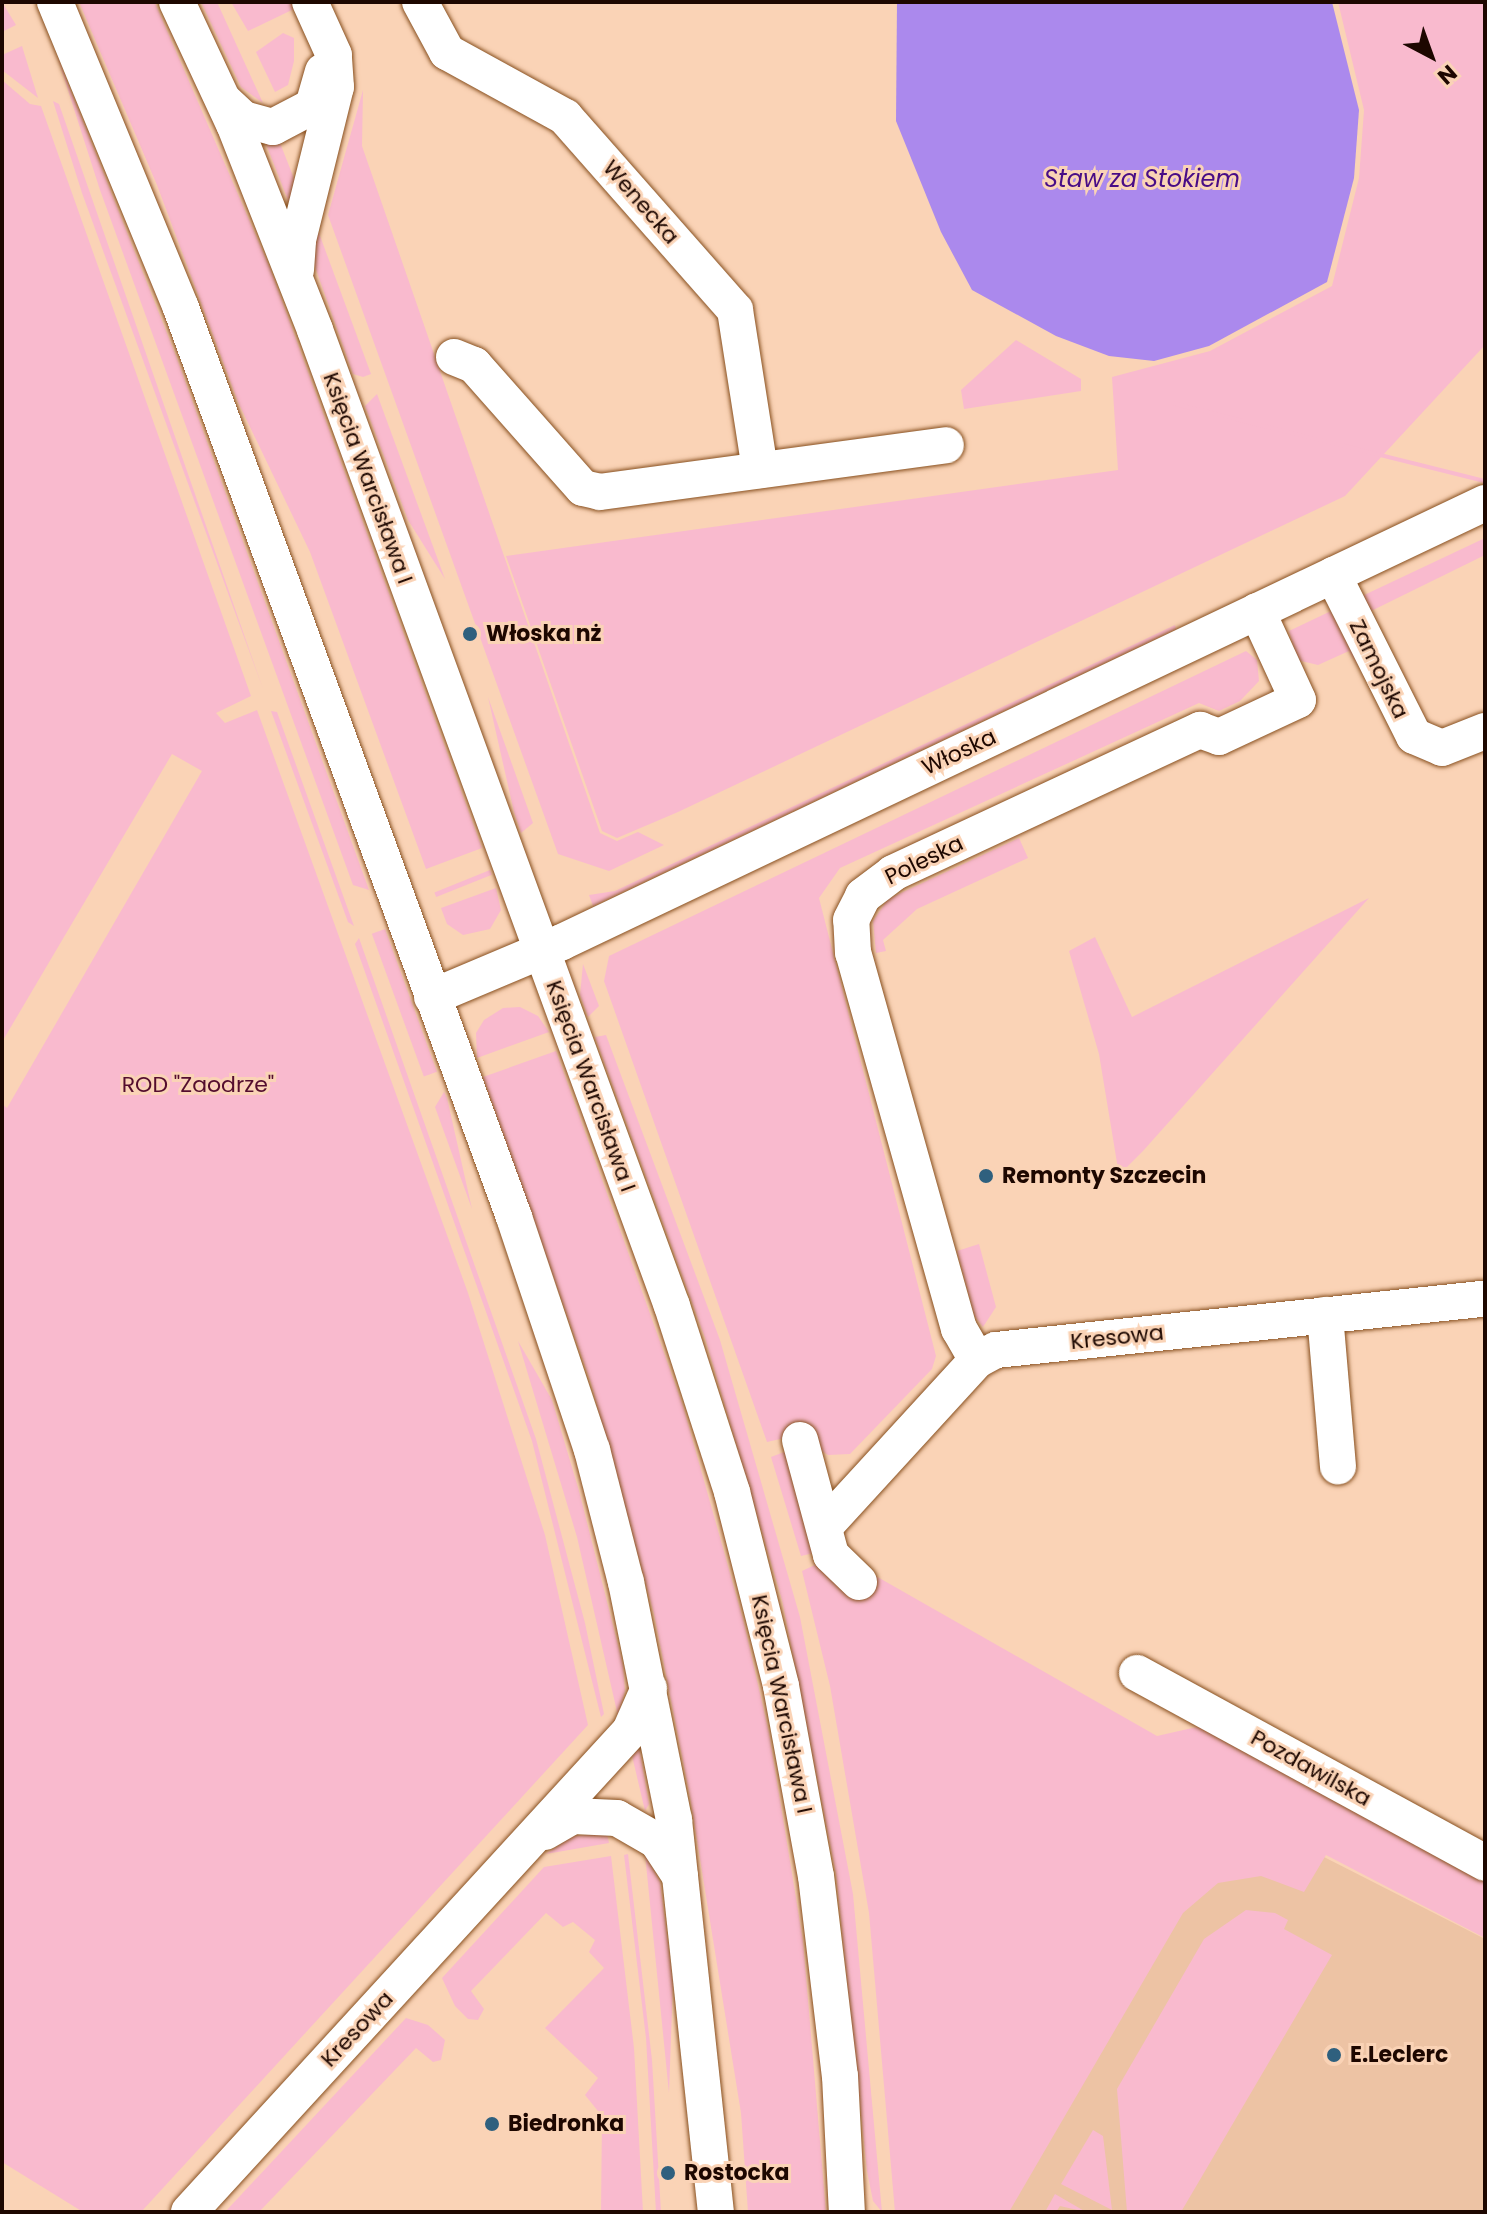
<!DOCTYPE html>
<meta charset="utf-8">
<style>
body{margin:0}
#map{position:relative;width:1487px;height:2214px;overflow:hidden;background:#fad3b6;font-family:Poppins,sans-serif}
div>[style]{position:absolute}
.built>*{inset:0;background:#edc3a4}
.green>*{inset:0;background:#f9bace;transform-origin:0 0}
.water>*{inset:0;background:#ab89ed}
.roads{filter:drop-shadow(0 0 2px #88501f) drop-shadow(0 0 2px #88501f)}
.minor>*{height:36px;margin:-18px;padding:0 18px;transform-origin:18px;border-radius:18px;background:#fff}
.dots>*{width:22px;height:22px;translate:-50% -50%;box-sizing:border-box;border:4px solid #fad3b6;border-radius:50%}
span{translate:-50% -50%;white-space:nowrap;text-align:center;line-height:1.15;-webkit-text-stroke:6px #fad3b6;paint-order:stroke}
.street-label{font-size:22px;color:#1d0700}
.poi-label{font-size:22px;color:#1d0700;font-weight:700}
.left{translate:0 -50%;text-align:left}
.park-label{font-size:22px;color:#540d2e}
.water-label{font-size:24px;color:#480c86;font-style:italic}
.frame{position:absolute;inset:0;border:4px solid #1d0700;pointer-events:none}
.north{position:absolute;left:1391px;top:16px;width:80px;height:80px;-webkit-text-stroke:6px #fad3b6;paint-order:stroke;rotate:139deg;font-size:22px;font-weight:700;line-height:32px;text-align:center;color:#1d0700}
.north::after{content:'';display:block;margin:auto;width:28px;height:36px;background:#1d0700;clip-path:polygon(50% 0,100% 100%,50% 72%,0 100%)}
</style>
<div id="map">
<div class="built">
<i style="clip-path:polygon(904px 1643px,1485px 1939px,1485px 2212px,948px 2212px)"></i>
</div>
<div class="green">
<i style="clip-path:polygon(2px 2px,16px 25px,2px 32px)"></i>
<i style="clip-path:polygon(79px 2px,155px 3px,270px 268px,482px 848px,426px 869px,310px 552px,238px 402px,157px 185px)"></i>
<i style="clip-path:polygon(201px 2px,217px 2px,263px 103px,241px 87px)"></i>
<i style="clip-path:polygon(231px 2px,292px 2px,296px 8px,248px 31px)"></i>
<i style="clip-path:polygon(1338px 2px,1485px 2px,1485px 345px,1345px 496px,678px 812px,617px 838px,602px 831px,506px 556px,1118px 470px,1112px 377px,1210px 351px,1332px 286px,1359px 178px,1364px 110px)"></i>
<i style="clip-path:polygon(283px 33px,294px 38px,294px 61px,288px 85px,275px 92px,256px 52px)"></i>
<i style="clip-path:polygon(22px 46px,38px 98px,2px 70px,2px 55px)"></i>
<i style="clip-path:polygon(57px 56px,176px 356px,369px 890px,353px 885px,100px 190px)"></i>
<i style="clip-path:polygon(2px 80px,30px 104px,41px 106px,251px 696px,216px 713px,225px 723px,257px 710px,468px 1293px,545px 1535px,588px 1725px,141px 2212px,83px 2212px,2px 2162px,2px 1104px,7px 1108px,202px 771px,172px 754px,2px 1042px)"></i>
<i style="clip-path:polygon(363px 90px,362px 146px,600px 833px,617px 841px,638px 832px,664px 845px,609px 871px,558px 854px,328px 215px)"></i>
<i style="clip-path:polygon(53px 101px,59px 104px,263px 689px,82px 193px)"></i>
<i style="clip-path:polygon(280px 143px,297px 186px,291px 208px,266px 144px)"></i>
<i style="clip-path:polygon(316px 225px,371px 374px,363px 377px,353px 374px,314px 264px)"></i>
<i style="clip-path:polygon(1016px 340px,1081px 379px,1081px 391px,964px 409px,961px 390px)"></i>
<i style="clip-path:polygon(377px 394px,445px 579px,408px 520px,365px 406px)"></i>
<i style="left:1485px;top:479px;width:4px;height:321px;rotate:104deg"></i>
<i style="clip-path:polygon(1485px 538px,1485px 555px,1365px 614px,1360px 597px)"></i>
<i style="clip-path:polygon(1331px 611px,1366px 678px,1349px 651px,1318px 665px,1297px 660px,1289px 631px)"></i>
<i style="clip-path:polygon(1175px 625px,1176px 629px,593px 906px,589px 895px,615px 891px)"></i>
<i style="clip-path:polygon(1246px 651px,1257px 660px,1259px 681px,1240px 701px,1219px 711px,1199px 703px,840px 868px,819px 898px,936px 1356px,932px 1369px,850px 1454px,828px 1455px,798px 1435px,767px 1442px,604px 981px,609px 956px)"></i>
<i style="clip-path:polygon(488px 697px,533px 823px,521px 833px,514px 812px)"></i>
<i style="clip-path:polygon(271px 711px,277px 712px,354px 926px,348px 922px)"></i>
<i style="clip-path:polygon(1019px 838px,1028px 858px,917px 909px,883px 940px,886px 951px,876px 953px,873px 921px,888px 899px)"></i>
<i style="left:490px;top:870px;width:5px;height:60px;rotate:68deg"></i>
<i style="clip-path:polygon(496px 888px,501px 910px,490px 929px,463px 935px,447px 924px,441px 908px)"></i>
<i style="clip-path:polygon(1369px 898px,1143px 1151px,1119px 1175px,1099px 1054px,1069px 951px,1095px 937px,1132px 1017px)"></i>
<i style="left:385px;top:929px;width:152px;height:14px;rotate:70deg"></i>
<i style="clip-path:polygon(359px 938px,536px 1439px,585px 1623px,604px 1714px,601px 1717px,532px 1441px,355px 944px)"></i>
<i style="clip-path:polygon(583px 964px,599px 1006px,588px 1017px,580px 995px)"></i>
<i style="clip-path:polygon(520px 1007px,538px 1016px,549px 1032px,477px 1058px,476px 1033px,484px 1020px,503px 1008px)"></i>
<i style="clip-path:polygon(606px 1035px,720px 1340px,800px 1617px,853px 1894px,882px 2212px,873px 2201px,867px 2171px,836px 1874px,782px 1600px,705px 1338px,595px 1037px)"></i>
<i style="clip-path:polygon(556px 1051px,683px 1406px,744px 1623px,769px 1733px,803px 1941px,826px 2212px,748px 2212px,741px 2113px,690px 1797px,654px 1614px,591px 1383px,483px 1077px)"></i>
<i style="clip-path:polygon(444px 1092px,447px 1098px,472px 1209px,435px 1107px)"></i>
<i style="clip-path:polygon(979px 1244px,996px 1307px,983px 1327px,974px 1315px,957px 1251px)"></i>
<i style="clip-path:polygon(518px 1341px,552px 1400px,579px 1491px,623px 1665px,625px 1691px,618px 1716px,577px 1537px)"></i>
<i style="clip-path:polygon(792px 1449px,818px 1552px,801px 1556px,771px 1457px)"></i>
<i style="clip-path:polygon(821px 1562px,867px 1571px,1157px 1736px,1210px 1724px,1485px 1875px,1485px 1938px,1326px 1855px,1304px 1892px,1261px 1876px,1218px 1883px,1183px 1913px,1009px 2212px,895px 2212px,869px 1913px,830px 1686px,802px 1571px)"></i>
<i style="clip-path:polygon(630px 1747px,639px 1747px,649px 1804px,645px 1811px)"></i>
<i style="clip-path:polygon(607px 1834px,609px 1843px,546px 1854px,572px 1836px)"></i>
<i style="clip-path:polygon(628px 1854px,652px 2060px,661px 2212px,656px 2212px,646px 2038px,624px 1855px)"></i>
<i style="clip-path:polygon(645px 1854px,660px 1882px,673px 1982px,669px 2093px)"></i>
<i style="clip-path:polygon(611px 1856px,634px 2048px,643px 2212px,601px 2212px,602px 2116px,585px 2095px,598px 2078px,545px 2028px,604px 1968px,589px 1952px,595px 1940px,573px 1922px,563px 1927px,546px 1913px,471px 1991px,484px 2009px,478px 2020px,468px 2019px,455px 2006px,442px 1978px,544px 1867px)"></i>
<i style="clip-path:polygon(1246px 1910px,1275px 1913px,1288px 1920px,1284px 1929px,1332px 1955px,1181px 2212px,1127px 2212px,1117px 2089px,1204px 1939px)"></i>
<i style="clip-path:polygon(406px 2018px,428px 2025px,445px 2040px,441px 2060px,433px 2062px,416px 2048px,259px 2212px,225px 2212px)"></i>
<i style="clip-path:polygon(1093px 2130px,1103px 2136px,1112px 2210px,1061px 2184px)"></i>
<i style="clip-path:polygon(1055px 2194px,1086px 2212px,1060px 2206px,1056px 2212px,1045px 2212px)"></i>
</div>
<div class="water">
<i style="clip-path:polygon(897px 2px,1332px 2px,1359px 110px,1354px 178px,1327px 282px,1209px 346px,1154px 361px,1109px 356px,1056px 336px,972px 290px,941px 232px,896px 121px)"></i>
</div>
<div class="roads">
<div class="minor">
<i style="left:55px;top:2px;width:331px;rotate:67.6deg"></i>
<i style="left:181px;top:308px;width:968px;rotate:69.88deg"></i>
<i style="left:514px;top:1217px;width:246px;rotate:71.5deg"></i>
<i style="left:592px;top:1450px;width:136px;rotate:75.6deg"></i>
<i style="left:626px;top:1582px;width:243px;rotate:78.6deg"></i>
<i style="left:674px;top:1820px;width:394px;rotate:83.9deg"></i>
<i style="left:177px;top:2px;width:135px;rotate:65deg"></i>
<i style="left:234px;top:124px;width:221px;rotate:68.5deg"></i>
<i style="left:315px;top:330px;width:1039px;rotate:69.91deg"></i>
<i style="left:672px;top:1306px;width:195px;rotate:72.1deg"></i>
<i style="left:732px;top:1492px;width:200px;rotate:75.8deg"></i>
<i style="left:781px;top:1686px;width:193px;rotate:79.6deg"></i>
<i style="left:816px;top:1876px;width:201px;rotate:83.2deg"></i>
<i style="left:840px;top:2076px;width:136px;rotate:87.1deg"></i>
<i style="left:420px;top:2px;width:57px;rotate:61.6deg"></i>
<i style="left:447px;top:52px;width:135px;rotate:28.8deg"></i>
<i style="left:565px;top:117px;width:257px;rotate:48.6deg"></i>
<i style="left:735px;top:310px;width:162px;rotate:81.1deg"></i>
<i style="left:224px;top:101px;width:26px;rotate:43deg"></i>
<i style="left:243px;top:119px;width:31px;rotate:15deg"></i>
<i style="left:273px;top:127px;width:45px;rotate:-27.7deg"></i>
<i style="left:313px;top:106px;width:36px;rotate:-74deg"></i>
<i style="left:296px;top:270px;width:30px;rotate:-86deg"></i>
<i style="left:298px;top:240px;width:158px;rotate:-76.1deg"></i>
<i style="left:336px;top:87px;width:32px;rotate:-94deg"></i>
<i style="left:334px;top:55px;width:58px;rotate:-114.4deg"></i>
<i style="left:454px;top:357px;width:22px;rotate:22deg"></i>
<i style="left:474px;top:365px;width:164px;rotate:48.5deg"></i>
<i style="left:583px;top:488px;width:17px;rotate:13deg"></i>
<i style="left:600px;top:492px;width:349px;rotate:-7.7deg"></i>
<i style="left:1333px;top:575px;width:180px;rotate:63.3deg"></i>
<i style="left:1414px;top:736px;width:30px;rotate:23deg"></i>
<i style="left:1442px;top:748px;width:46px;rotate:-21.6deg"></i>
<i style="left:432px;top:997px;width:141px;rotate:-22.9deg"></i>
<i style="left:562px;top:942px;width:1022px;rotate:-25.44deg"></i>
<i style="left:1325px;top:1315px;width:152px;rotate:85.1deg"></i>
<i style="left:977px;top:1360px;width:36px;rotate:-120deg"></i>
<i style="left:959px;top:1329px;width:391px;rotate:-105.7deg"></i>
<i style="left:853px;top:953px;width:33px;rotate:-93deg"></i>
<i style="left:851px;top:920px;width:27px;rotate:-63deg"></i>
<i style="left:863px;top:896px;width:38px;rotate:-37deg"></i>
<i style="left:893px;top:873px;width:339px;rotate:-25deg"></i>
<i style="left:1200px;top:730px;width:20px;rotate:20deg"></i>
<i style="left:1219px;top:737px;width:87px;rotate:-25.1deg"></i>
<i style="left:1298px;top:700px;width:98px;rotate:-114.7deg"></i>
<i style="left:800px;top:1440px;width:119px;rotate:74.9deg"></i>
<i style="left:831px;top:1555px;width:39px;rotate:44deg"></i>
<i style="left:824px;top:1527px;width:226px;rotate:-47.5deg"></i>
<i style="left:977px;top:1360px;width:21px;rotate:-28deg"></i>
<i style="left:996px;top:1350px;width:492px;rotate:-6deg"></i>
<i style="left:1137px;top:1673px;width:396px;rotate:28.6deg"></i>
<i style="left:545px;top:1832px;width:32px;rotate:-30deg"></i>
<i style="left:573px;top:1816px;width:44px;rotate:2.6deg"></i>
<i style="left:617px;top:1818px;width:46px;rotate:29.9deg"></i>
<i style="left:657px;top:1841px;width:42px;rotate:56.7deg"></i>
<i style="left:189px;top:2212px;width:653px;rotate:-47.48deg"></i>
<i style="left:630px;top:1731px;width:47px;rotate:-66.2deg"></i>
</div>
</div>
<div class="dots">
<i style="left:470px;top:634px;background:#2f607e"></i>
<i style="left:986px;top:1176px;background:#2f607e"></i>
<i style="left:1334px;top:2055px;background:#2f607e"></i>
<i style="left:492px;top:2124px;background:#2f607e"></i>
<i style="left:668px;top:2173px;background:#2f607e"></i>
</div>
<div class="street-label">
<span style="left:641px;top:202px;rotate:49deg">Wenecka</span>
<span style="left:368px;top:478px;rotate:70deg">Księcia Warcisława I</span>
<span style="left:1379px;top:669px;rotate:64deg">Zamojska</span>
<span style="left:959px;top:752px;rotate:-25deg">Włoska</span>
<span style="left:924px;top:860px;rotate:-26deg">Poleska</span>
<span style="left:591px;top:1086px;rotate:70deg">Księcia Warcisława I</span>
<span style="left:1117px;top:1337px;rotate:-6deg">Kresowa</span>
<span style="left:782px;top:1704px;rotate:78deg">Księcia Warcisława I</span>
<span style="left:1311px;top:1768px;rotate:29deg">Pozdawilska</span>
<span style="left:357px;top:2029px;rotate:-47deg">Kresowa</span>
</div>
<div class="poi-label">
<span class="left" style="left:486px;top:634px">Włoska nż</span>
<span class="left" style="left:1002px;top:1176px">Remonty Szczecin</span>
<span class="left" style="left:1350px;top:2055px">E.Leclerc</span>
<span class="left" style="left:508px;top:2124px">Biedronka</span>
<span class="left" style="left:684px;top:2173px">Rostocka</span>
</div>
<div class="park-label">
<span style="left:198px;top:1085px">ROD "Zaodrze"</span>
</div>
<div class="water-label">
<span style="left:1142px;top:179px">Staw za Stokiem</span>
</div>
<div class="frame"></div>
<div class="north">N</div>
</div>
